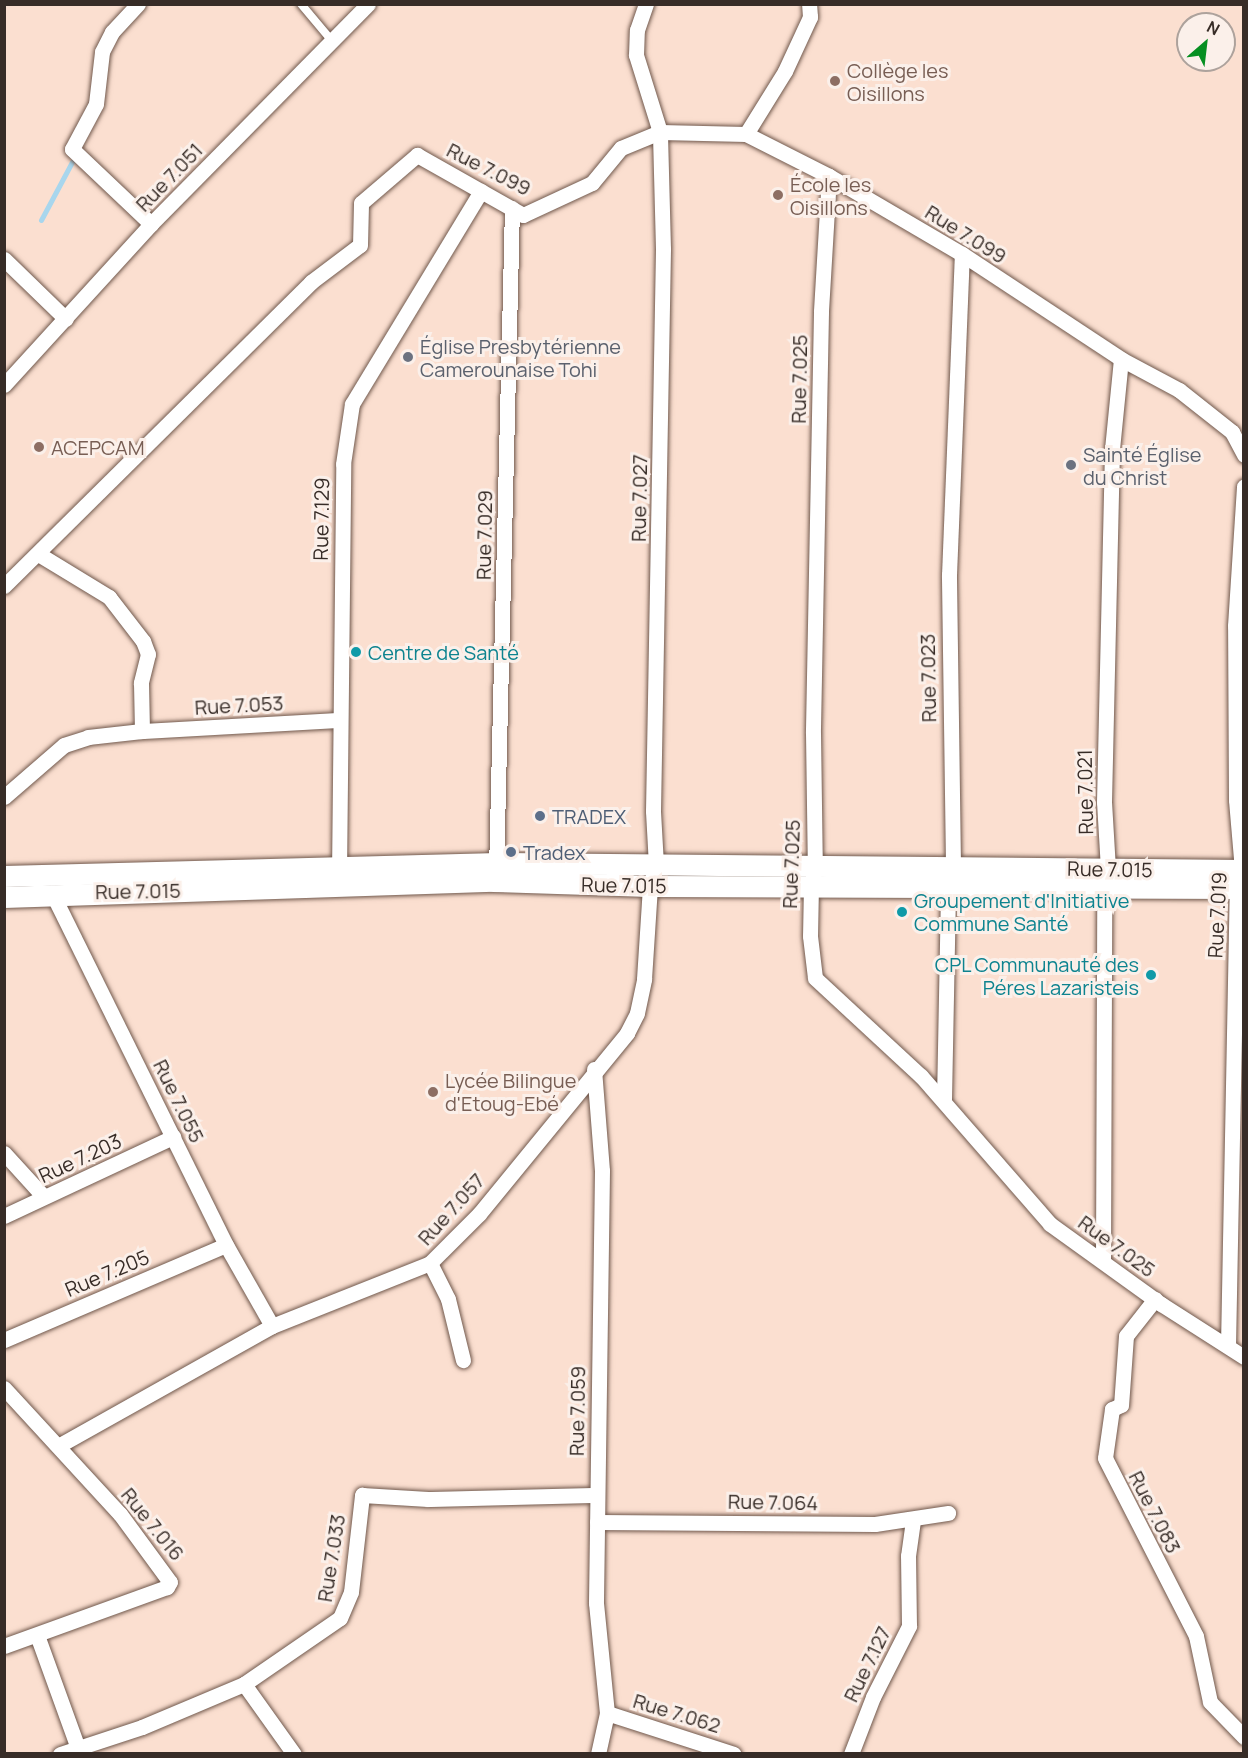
<!DOCTYPE html>
<meta charset="utf-8">
<style>
body{margin:0}
#map{position:relative;width:1248px;height:1758px;overflow:hidden;background:#fbdfd0;font-family:Manrope,sans-serif}
div>[style]{position:absolute}
.stream>*{height:5px;margin:-2.5px;padding:0 2.5px;transform-origin:2.5px;border-radius:2.5px;background:#a8d6ed}
.roads{filter:drop-shadow(0 0 2px #70584c) drop-shadow(0 0 2px #70584c)}
.lane>*{height:8px;margin:-4px;padding:0 4px;transform-origin:4px;border-radius:4px;background:#fff}
.street>*{height:15px;margin:-7.5px;padding:0 7.5px;transform-origin:7.5px;border-radius:7.5px;background:#fff}
.secondary>*{height:21px;margin:-10.5px;padding:0 10.5px;transform-origin:10.5px;border-radius:10.5px;background:#fff}
.dots>*{width:16px;height:16px;translate:-50% -50%;box-sizing:border-box;border:3px solid #fbf0ea;border-radius:50%}
span{translate:-50% -50%;white-space:nowrap;text-align:center;line-height:1.15;-webkit-text-stroke:6px #fbf0ea;paint-order:stroke}
.education-label{font-size:20px;color:#785e54}
.left{translate:0 -50%;text-align:left}
.street-label{font-size:20px;color:#372c27}
.worship-label{font-size:20px;color:#5b616d}
.culture-label{font-size:20px;color:#0d838f}
.right{translate:-100% -50%;text-align:right}
.service-label{font-size:20px;color:#4e5e75}
.frame{position:absolute;inset:0;border:6px solid #372c27;pointer-events:none}
.north{position:absolute;left:1176px;top:12px;width:60px;height:60px;box-sizing:border-box;background:#fbf0ea;border:2px solid #ada29c;border-radius:50%;rotate:28deg;font-size:16px;font-weight:700;line-height:24px;text-align:center;color:#372c27}
.north::after{content:'';display:block;margin:auto;width:21px;height:27px;background:#068f21;clip-path:polygon(50% 0,100% 100%,50% 72%,0 100%)}
</style>
<div id="map">
<div class="stream">
<i style="left:41px;top:220px;width:66px;rotate:-61.9deg"></i>
</div>
<div class="roads">
<div class="lane">
<i style="left:301px;top:4px;width:48px;rotate:50deg"></i>
</div>
<div class="street">
<i style="left:138px;top:4px;width:38px;rotate:133deg"></i>
<i style="left:112px;top:32px;width:22px;rotate:117deg"></i>
<i style="left:102px;top:52px;width:52px;rotate:96.6deg"></i>
<i style="left:96px;top:104px;width:51px;rotate:118.1deg"></i>
<i style="left:72px;top:149px;width:109px;rotate:43.5deg"></i>
<i style="left:746px;top:134px;width:74px;rotate:-58.2deg"></i>
<i style="left:785px;top:71px;width:60px;rotate:-65.2deg"></i>
<i style="left:810px;top:17px;width:13px;rotate:-94deg"></i>
<i style="left:829px;top:176px;width:136px;rotate:93.4deg"></i>
<i style="left:821px;top:312px;width:421px;rotate:91.1deg"></i>
<i style="left:813px;top:733px;width:135px;rotate:89.2deg"></i>
<i style="left:815px;top:868px;width:17px;rotate:103deg"></i>
<i style="left:811px;top:885px;width:51px;rotate:91.1deg"></i>
<i style="left:810px;top:936px;width:42px;rotate:83.2deg"></i>
<i style="left:815px;top:978px;width:144px;rotate:42.8deg"></i>
<i style="left:921px;top:1076px;width:196px;rotate:48.9deg"></i>
<i style="left:1050px;top:1224px;width:137px;rotate:35.8deg"></i>
<i style="left:1161px;top:1304px;width:98px;rotate:32.6deg"></i>
<i style="left:4px;top:259px;width:86px;rotate:44.1deg"></i>
<i style="left:4px;top:385px;width:218px;rotate:-47.6deg"></i>
<i style="left:151px;top:224px;width:309px;rotate:-45.4deg"></i>
<i style="left:40px;top:555px;width:81px;rotate:31.3deg"></i>
<i style="left:109px;top:597px;width:56px;rotate:52.3deg"></i>
<i style="left:143px;top:641px;width:14px;rotate:69deg"></i>
<i style="left:148px;top:654px;width:30px;rotate:104deg"></i>
<i style="left:141px;top:683px;width:48px;rotate:88.8deg"></i>
<i style="left:4px;top:586px;width:432px;rotate:-44.7deg"></i>
<i style="left:311px;top:282px;width:61px;rotate:-37.1deg"></i>
<i style="left:360px;top:245px;width:42px;rotate:-88.6deg"></i>
<i style="left:361px;top:203px;width:74px;rotate:-40.6deg"></i>
<i style="left:417px;top:155px;width:122px;rotate:29.5deg"></i>
<i style="left:523px;top:215px;width:76px;rotate:-24.9deg"></i>
<i style="left:592px;top:183px;width:45px;rotate:-50.4deg"></i>
<i style="left:621px;top:148px;width:42px;rotate:-22.3deg"></i>
<i style="left:660px;top:132px;width:86px;rotate:1.3deg"></i>
<i style="left:746px;top:134px;width:93px;rotate:26.8deg"></i>
<i style="left:829px;top:176px;width:154px;rotate:30.4deg"></i>
<i style="left:962px;top:254px;width:191px;rotate:33.4deg"></i>
<i style="left:1121px;top:359px;width:66px;rotate:28.1deg"></i>
<i style="left:1179px;top:390px;width:68px;rotate:38.4deg"></i>
<i style="left:1232px;top:432px;width:26px;rotate:62deg"></i>
<i style="left:4px;top:797px;width:79px;rotate:-40.9deg"></i>
<i style="left:64px;top:745px;width:25px;rotate:-18deg"></i>
<i style="left:88px;top:737px;width:54px;rotate:-6.3deg"></i>
<i style="left:142px;top:731px;width:197px;rotate:-3.2deg"></i>
<i style="left:496px;top:871px;width:663px;rotate:-88.62deg"></i>
<i style="left:339px;top:875px;width:411px;rotate:-89.4deg"></i>
<i style="left:343px;top:464px;width:61px;rotate:-81.5deg"></i>
<i style="left:352px;top:404px;width:249px;rotate:-58.8deg"></i>
<i style="left:52px;top:893px;width:393px;rotate:63.7deg"></i>
<i style="left:226px;top:1245px;width:93px;rotate:60.4deg"></i>
<i style="left:594px;top:1069px;width:102px;rotate:85.5deg"></i>
<i style="left:602px;top:1171px;width:432px;rotate:90.8deg"></i>
<i style="left:596px;top:1603px;width:111px;rotate:84.3deg"></i>
<i style="left:607px;top:1713px;width:42px;rotate:102.4deg"></i>
<i style="left:944px;top:1100px;width:215px;rotate:-88.9deg"></i>
<i style="left:948px;top:885px;width:21px;rotate:-76deg"></i>
<i style="left:953px;top:865px;width:290px;rotate:-90.8deg"></i>
<i style="left:949px;top:575px;width:321px;rotate:-87.7deg"></i>
<i style="left:4px;top:1153px;width:59px;rotate:47.7deg"></i>
<i style="left:4px;top:1216px;width:187px;rotate:-25.1deg"></i>
<i style="left:1103px;top:1261px;width:374px;rotate:-89.8deg"></i>
<i style="left:1104px;top:887px;width:18px;rotate:-77deg"></i>
<i style="left:1108px;top:869px;width:67px;rotate:-93.4deg"></i>
<i style="left:1104px;top:802px;width:353px;rotate:-88.7deg"></i>
<i style="left:1112px;top:449px;width:90px;rotate:-84.3deg"></i>
<i style="left:430px;top:1263px;width:40px;rotate:63.4deg"></i>
<i style="left:448px;top:1299px;width:63px;rotate:76.2deg"></i>
<i style="left:1155px;top:1299px;width:47px;rotate:128.1deg"></i>
<i style="left:1126px;top:1336px;width:69px;rotate:94.1deg"></i>
<i style="left:1121px;top:1405px;width:10px;rotate:156deg"></i>
<i style="left:1112px;top:1409px;width:49px;rotate:98.1deg"></i>
<i style="left:1105px;top:1458px;width:200px;rotate:62.9deg"></i>
<i style="left:1196px;top:1636px;width:67px;rotate:78deg"></i>
<i style="left:1210px;top:1702px;width:49px;rotate:45.8deg"></i>
<i style="left:4px;top:1340px;width:241px;rotate:-23.2deg"></i>
<i style="left:1228px;top:1346px;width:458px;rotate:-88.9deg"></i>
<i style="left:1237px;top:888px;width:19px;rotate:-74deg"></i>
<i style="left:1242px;top:870px;width:70px;rotate:-94.9deg"></i>
<i style="left:1236px;top:800px;width:174px;rotate:-90.3deg"></i>
<i style="left:1235px;top:626px;width:140px;rotate:-86.3deg"></i>
<i style="left:4px;top:1388px;width:171px;rotate:47.4deg"></i>
<i style="left:120px;top:1514px;width:84px;rotate:53.7deg"></i>
<i style="left:170px;top:1582px;width:6px;rotate:121deg"></i>
<i style="left:167px;top:1587px;width:173px;rotate:160.1deg"></i>
<i style="left:58px;top:1446px;width:245px;rotate:-29.3deg"></i>
<i style="left:272px;top:1326px;width:170px;rotate:-21.7deg"></i>
<i style="left:430px;top:1263px;width:69px;rotate:-45deg"></i>
<i style="left:479px;top:1214px;width:234px;rotate:-50.7deg"></i>
<i style="left:627px;top:1033px;width:22px;rotate:-63deg"></i>
<i style="left:637px;top:1013px;width:35px;rotate:-78deg"></i>
<i style="left:644px;top:979px;width:93px;rotate:-86.3deg"></i>
<i style="left:650px;top:886px;width:22px;rotate:-74deg"></i>
<i style="left:656px;top:865px;width:54px;rotate:-93.2deg"></i>
<i style="left:653px;top:811px;width:562px;rotate:-88.98deg"></i>
<i style="left:663px;top:249px;width:117px;rotate:-91.5deg"></i>
<i style="left:660px;top:132px;width:81px;rotate:-107.3deg"></i>
<i style="left:636px;top:55px;width:25px;rotate:-88deg"></i>
<i style="left:637px;top:30px;width:28px;rotate:-71deg"></i>
<i style="left:597px;top:1522px;width:278px;rotate:0.4deg"></i>
<i style="left:875px;top:1524px;width:74px;rotate:-8.6deg"></i>
<i style="left:37px;top:1635px;width:120px;rotate:70.1deg"></i>
<i style="left:244px;top:1684px;width:86px;rotate:54.5deg"></i>
<i style="left:607px;top:1713px;width:133px;rotate:17.9deg"></i>
<i style="left:60px;top:1754px;width:86px;rotate:-18.2deg"></i>
<i style="left:142px;top:1727px;width:111px;rotate:-22.9deg"></i>
<i style="left:244px;top:1684px;width:116px;rotate:-34.5deg"></i>
<i style="left:340px;top:1618px;width:28px;rotate:-67deg"></i>
<i style="left:351px;top:1592px;width:98px;rotate:-83.5deg"></i>
<i style="left:362px;top:1495px;width:66px;rotate:3.5deg"></i>
<i style="left:428px;top:1499px;width:167px;rotate:-1.4deg"></i>
<i style="left:851px;top:1754px;width:61px;rotate:-68.9deg"></i>
<i style="left:873px;top:1697px;width:80px;rotate:-63.1deg"></i>
<i style="left:909px;top:1626px;width:70px;rotate:-90.8deg"></i>
<i style="left:908px;top:1556px;width:37px;rotate:-82deg"></i>
</div>
<div class="secondary">
<i style="left:4px;top:876px;width:494px;rotate:-1.5deg"></i>
<i style="left:498px;top:863px;width:746px;rotate:0.54deg"></i>
<i style="left:4px;top:897px;width:489px;rotate:-1.9deg"></i>
<i style="left:493px;top:881px;width:157px;rotate:1.8deg"></i>
<i style="left:650px;top:886px;width:594px;rotate:0.19deg"></i>
</div>
</div>
<div class="dots">
<i style="left:835px;top:81px;background:#8d6e63"></i>
<i style="left:778px;top:195px;background:#8d6e63"></i>
<i style="left:408px;top:357px;background:#6b7280"></i>
<i style="left:39px;top:447px;background:#8d6e63"></i>
<i style="left:1071px;top:465px;background:#6b7280"></i>
<i style="left:356px;top:652px;background:#0f9aa8"></i>
<i style="left:540px;top:816px;background:#5c6f8a"></i>
<i style="left:511px;top:852px;background:#5c6f8a"></i>
<i style="left:902px;top:912px;background:#0f9aa8"></i>
<i style="left:1151px;top:975px;background:#0f9aa8"></i>
<i style="left:433px;top:1092px;background:#8d6e63"></i>
</div>
<div class="education-label">
<span class="left" style="left:847px;top:82px">Collège les<br>Oisillons</span>
<span class="left" style="left:790px;top:196px">École les<br>Oisillons</span>
<span class="left" style="left:51px;top:447px">ACEPCAM</span>
<span class="left" style="left:445px;top:1092px">Lycée Bilingue<br>d'Etoug-Ebé</span>
</div>
<div class="street-label">
<span style="left:489px;top:169px;rotate:27deg">Rue 7.099</span>
<span style="left:169px;top:177px;rotate:-46deg">Rue 7.051</span>
<span style="left:966px;top:234px;rotate:32deg">Rue 7.099</span>
<span style="left:799px;top:379px;rotate:-89deg">Rue 7.025</span>
<span style="left:639px;top:498px;rotate:-89deg">Rue 7.027</span>
<span style="left:321px;top:519px;rotate:-89deg">Rue 7.129</span>
<span style="left:484px;top:535px;rotate:-89deg">Rue 7.029</span>
<span style="left:928px;top:678px;rotate:-91deg">Rue 7.023</span>
<span style="left:239px;top:705px;rotate:-3deg">Rue 7.053</span>
<span style="left:1085px;top:792px;rotate:-91deg">Rue 7.021</span>
<span style="left:791px;top:864px;rotate:-88deg">Rue 7.025</span>
<span style="left:1110px;top:869px;rotate:1deg">Rue 7.015</span>
<span style="left:624px;top:885px;rotate:1deg">Rue 7.015</span>
<span style="left:138px;top:891px;rotate:-1deg">Rue 7.015</span>
<span style="left:1217px;top:915px;rotate:-87deg">Rue 7.019</span>
<span style="left:179px;top:1101px;rotate:64deg">Rue 7.055</span>
<span style="left:80px;top:1158px;rotate:-25deg">Rue 7.203</span>
<span style="left:451px;top:1209px;rotate:-48deg">Rue 7.057</span>
<span style="left:1117px;top:1246px;rotate:36deg">Rue 7.025</span>
<span style="left:107px;top:1273px;rotate:-23deg">Rue 7.205</span>
<span style="left:577px;top:1411px;rotate:-89deg">Rue 7.059</span>
<span style="left:773px;top:1502px;rotate:1deg">Rue 7.064</span>
<span style="left:1155px;top:1512px;rotate:63deg">Rue 7.083</span>
<span style="left:153px;top:1524px;rotate:51deg">Rue 7.016</span>
<span style="left:331px;top:1558px;rotate:-81deg">Rue 7.033</span>
<span style="left:867px;top:1664px;rotate:-64deg">Rue 7.127</span>
<span style="left:677px;top:1713px;rotate:17deg">Rue 7.062</span>
</div>
<div class="worship-label">
<span class="left" style="left:420px;top:358px">Église Presbytérienne<br>Camerounaise Tohi</span>
<span class="left" style="left:1083px;top:466px">Sainté Église<br>du Christ</span>
</div>
<div class="culture-label">
<span class="left" style="left:368px;top:652px">Centre de Santé</span>
<span class="left" style="left:914px;top:912px">Groupement d'Initiative<br>Commune Santé</span>
<span class="right" style="left:1139px;top:976px">CPL Communauté des<br>Péres Lazaristeis</span>
</div>
<div class="service-label">
<span class="left" style="left:552px;top:816px">TRADEX</span>
<span class="left" style="left:523px;top:852px">Tradex</span>
</div>
<div class="frame"></div>
<div class="north">N</div>
</div>
